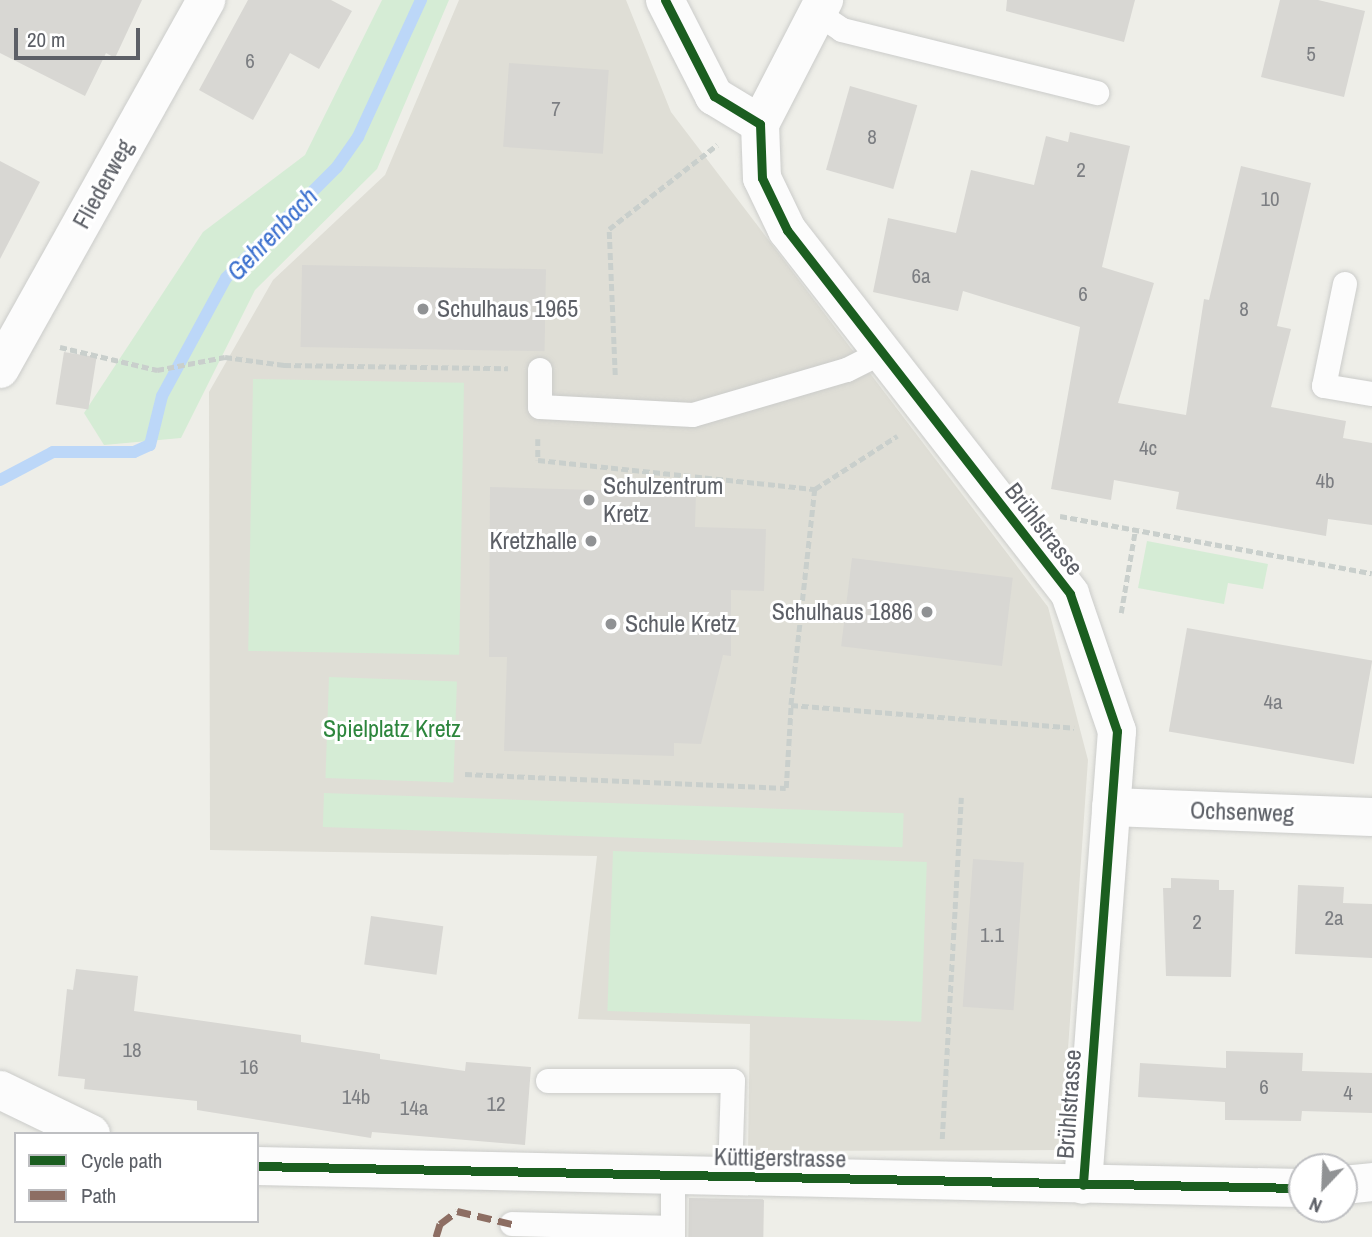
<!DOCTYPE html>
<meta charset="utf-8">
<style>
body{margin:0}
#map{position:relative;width:1372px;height:1237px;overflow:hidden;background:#eeeee8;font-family:"Archivo Narrow",sans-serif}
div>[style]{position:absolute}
.education>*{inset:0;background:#dfded6}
.green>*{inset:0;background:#d5ecd5;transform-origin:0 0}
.stream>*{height:12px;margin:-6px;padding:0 6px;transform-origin:6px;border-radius:6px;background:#bcd7f8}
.building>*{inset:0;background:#d8d7d3;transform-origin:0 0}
.path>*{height:4.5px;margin-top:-2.25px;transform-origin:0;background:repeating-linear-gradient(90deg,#c9cfcc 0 7px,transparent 0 10.5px)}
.roads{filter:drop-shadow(0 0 2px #cbccca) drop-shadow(0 0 2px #cbccca)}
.lane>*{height:24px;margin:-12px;padding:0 12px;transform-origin:12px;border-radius:12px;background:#fcfcfc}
.street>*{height:38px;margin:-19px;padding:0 19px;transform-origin:19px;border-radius:19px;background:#fcfcfc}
.quiet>*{height:7px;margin-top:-3.5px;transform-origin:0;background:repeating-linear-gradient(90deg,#8d6e63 0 14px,transparent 0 21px)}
.cycleway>*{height:9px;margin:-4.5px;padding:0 4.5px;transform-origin:4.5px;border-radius:4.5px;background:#1b5e20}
.dots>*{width:19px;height:19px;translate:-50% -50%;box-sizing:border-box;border:4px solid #fff;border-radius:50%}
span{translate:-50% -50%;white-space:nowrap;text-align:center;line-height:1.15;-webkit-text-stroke:6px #fff;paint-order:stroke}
.number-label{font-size:21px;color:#7c7e82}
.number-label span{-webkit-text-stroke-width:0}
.street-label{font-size:24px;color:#5d6067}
.poi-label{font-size:24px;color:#5d6067}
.left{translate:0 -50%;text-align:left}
.right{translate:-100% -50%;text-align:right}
.park-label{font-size:24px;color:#2d863d}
.water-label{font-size:26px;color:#3d71cf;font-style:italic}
.legend{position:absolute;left:14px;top:1132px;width:245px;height:91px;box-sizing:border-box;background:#fff;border:2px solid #bebfc2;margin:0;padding:9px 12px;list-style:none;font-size:21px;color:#5d6067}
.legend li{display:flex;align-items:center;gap:14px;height:35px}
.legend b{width:35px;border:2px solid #bebfc2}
.north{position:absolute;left:1288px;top:1153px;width:70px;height:70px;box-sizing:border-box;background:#fff;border:2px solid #bebfc2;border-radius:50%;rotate:203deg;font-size:19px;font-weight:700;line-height:28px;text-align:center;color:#5d6067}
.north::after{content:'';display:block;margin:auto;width:24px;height:32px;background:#909294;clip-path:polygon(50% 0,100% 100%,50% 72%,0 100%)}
.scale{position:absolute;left:14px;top:28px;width:126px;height:32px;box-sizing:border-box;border:4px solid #5d6067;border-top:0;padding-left:9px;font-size:21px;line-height:24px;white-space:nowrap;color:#5d6067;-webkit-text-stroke:5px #fff;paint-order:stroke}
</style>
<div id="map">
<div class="education">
<i style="clip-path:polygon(459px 0,626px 0,671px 112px,1048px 607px,1088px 760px,1061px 1150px,748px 1151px,750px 1024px,578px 1019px,597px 856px,210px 850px,209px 392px,273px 280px,385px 175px)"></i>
</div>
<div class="green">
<i style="clip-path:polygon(382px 0,449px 0,377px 169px,255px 290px,181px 438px,104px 445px,84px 413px,203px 232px,305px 155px)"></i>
<i style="left:253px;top:379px;width:211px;height:272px;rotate:1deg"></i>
<i style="clip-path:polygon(1147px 541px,1268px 564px,1263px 589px,1228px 583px,1224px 604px,1138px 588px)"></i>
<i style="left:329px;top:677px;width:128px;height:101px;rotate:2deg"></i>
<i style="left:324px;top:793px;width:580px;height:34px;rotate:2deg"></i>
<i style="left:613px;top:851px;width:314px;height:160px;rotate:2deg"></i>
</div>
<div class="stream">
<i style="left:0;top:480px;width:60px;rotate:-27.8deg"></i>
<i style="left:53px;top:452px;width:81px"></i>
<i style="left:134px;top:452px;width:17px;rotate:-24deg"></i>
<i style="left:150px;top:445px;width:50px;rotate:-76.2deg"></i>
<i style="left:162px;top:396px;width:134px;rotate:-61.5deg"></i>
<i style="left:226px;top:278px;width:157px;rotate:-45deg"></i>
<i style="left:337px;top:167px;width:37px;rotate:-55deg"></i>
<i style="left:358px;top:137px;width:151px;rotate:-65.3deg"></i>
</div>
<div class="building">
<i style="clip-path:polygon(0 0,142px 0,115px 58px,106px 53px,85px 96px,0 53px)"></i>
<i style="clip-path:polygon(248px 0,331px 0,352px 11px,319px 69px,290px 53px,253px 120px,199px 90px)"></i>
<i style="clip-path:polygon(1007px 0,1135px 0,1124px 42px,1006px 11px)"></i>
<i style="clip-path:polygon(1280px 0,1318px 0,1365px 11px,1344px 97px,1261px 77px)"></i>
<i style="left:509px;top:63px;width:100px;height:84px;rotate:4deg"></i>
<i style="left:850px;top:86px;width:70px;height:87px;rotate:16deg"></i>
<i style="clip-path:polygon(1070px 132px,1130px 146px,1102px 267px,1154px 283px,1118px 403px,1186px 415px,1204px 299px,1209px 300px,1241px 166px,1311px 183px,1277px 326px,1291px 329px,1271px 407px,1346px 421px,1343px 438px,1372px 443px,1372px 525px,1328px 519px,1326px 536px,1176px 509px,1179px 492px,1114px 480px,1111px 500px,1051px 489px,1080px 327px,963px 291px,958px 311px,873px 292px,888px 218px,956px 233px,971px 170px,1034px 185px,1046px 136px,1068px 142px)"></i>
<i style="clip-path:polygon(0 161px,40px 182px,0 259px)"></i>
<i style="left:302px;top:265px;width:244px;height:82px;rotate:1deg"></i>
<i style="left:64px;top:352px;width:33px;height:53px;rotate:9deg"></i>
<i style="clip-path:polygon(490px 487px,696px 493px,695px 527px,766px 529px,764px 591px,731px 590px,731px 656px,723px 655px,701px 744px,674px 743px,674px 756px,504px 751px,507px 657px,489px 657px)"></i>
<i style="left:852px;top:558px;width:162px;height:89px;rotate:7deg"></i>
<i style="left:1187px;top:628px;width:188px;height:105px;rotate:10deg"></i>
<i style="left:973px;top:859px;width:51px;height:148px;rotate:4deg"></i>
<i style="clip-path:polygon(1171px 878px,1219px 880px,1219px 890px,1234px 890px,1231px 977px,1166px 976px,1163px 888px,1171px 888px)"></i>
<i style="clip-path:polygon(1298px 885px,1344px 887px,1343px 903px,1372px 904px,1372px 958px,1295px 954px)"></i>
<i style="left:371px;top:916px;width:73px;height:49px;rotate:8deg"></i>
<i style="clip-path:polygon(76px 969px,138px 976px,134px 1011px,301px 1035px,301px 1042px,380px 1054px,380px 1059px,465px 1071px,466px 1062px,531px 1067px,525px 1145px,372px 1132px,371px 1138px,197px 1110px,197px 1101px,84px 1089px,85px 1079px,58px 1076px,67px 989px,73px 990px)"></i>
<i style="clip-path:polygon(1226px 1051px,1303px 1053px,1302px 1071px,1372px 1073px,1372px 1113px,1302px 1111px,1301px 1121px,1225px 1120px,1225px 1102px,1138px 1097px,1140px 1063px,1226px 1068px)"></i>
<i style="left:689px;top:1198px;width:75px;height:39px;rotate:1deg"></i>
</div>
<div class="path">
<i style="left:60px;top:347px;width:100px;rotate:13.3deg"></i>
<i style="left:157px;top:370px;width:69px;rotate:-10.8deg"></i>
<i style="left:225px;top:357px;width:60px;rotate:7.7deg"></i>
<i style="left:284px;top:365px;width:224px;rotate:0.8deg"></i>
<i style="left:615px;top:375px;width:146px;rotate:-92.4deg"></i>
<i style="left:609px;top:229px;width:137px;rotate:-37.9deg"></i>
<i style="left:538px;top:439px;width:21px;rotate:90deg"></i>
<i style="left:538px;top:460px;width:279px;rotate:6deg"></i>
<i style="left:815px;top:489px;width:98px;rotate:-32.9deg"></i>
<i style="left:815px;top:489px;width:217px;rotate:96.3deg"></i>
<i style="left:791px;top:705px;width:284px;rotate:4.6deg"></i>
<i style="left:1060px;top:516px;width:317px;rotate:10.4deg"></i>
<i style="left:1121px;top:613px;width:83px;rotate:-80.3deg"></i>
<i style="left:465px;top:774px;width:321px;rotate:2.5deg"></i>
<i style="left:786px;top:788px;width:83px;rotate:-86.6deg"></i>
<i style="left:942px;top:1139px;width:342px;rotate:-86.8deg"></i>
</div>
<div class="roads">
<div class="lane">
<i style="left:817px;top:13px;width:30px;rotate:34deg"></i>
<i style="left:842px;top:30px;width:263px;rotate:13.9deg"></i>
<i style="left:1345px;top:284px;width:104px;rotate:101.6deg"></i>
<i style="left:1324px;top:386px;width:49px;rotate:9.5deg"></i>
<i style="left:540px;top:370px;width:37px;rotate:90deg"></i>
<i style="left:540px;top:407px;width:153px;rotate:3deg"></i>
<i style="left:693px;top:415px;width:160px;rotate:-16.3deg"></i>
<i style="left:847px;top:370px;width:40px;rotate:-26.6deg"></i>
<i style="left:548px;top:1081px;width:185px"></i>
<i style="left:733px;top:1081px;width:95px;rotate:91.8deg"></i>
<i style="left:673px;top:1176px;width:61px;rotate:90deg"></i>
<i style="left:512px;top:1224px;width:161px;rotate:1.4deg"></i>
</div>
<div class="street">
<i style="left:665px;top:0;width:108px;rotate:63deg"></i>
<i style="left:714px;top:96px;width:54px;rotate:31.3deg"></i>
<i style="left:760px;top:124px;width:54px;rotate:87.9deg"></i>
<i style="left:762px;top:178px;width:58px;rotate:64.3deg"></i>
<i style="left:787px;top:230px;width:461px;rotate:52.1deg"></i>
<i style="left:1070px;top:594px;width:145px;rotate:71.1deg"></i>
<i style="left:1117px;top:731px;width:455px;rotate:94.3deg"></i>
<i style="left:760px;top:124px;width:140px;rotate:-62.7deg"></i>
<i style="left:0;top:369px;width:423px;rotate:-60.8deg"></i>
<i style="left:1111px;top:807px;width:261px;rotate:2.2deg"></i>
<i style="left:0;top:1090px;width:101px;rotate:25.8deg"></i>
<i style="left:257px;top:1166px;width:1045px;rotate:1.21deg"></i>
<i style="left:1344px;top:1185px;width:28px;rotate:-6deg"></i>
</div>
</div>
<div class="quiet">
<i style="left:436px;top:1237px;width:14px;rotate:-73deg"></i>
<i style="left:440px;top:1224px;width:21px;rotate:-37deg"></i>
<i style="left:457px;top:1211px;width:57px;rotate:13.3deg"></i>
</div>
<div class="cycleway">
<i style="left:665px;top:0;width:108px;rotate:63deg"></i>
<i style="left:714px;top:96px;width:54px;rotate:31.3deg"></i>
<i style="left:760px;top:124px;width:54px;rotate:87.9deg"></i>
<i style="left:762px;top:178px;width:58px;rotate:64.3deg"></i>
<i style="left:787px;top:230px;width:461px;rotate:52.1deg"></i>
<i style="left:1070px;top:594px;width:145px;rotate:71.1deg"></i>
<i style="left:1117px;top:731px;width:455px;rotate:94.3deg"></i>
<i style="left:257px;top:1166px;width:1045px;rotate:1.21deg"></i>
</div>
<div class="dots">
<i style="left:423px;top:309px;background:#909294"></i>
<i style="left:589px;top:500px;background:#909294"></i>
<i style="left:591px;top:541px;background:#909294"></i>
<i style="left:927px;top:612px;background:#909294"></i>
<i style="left:611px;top:624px;background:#909294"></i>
</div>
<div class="number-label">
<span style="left:1311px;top:54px">5</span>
<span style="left:250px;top:61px">6</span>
<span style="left:556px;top:109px">7</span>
<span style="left:872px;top:137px">8</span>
<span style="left:1081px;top:170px">2</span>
<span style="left:1270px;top:199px">10</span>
<span style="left:921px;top:276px">6a</span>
<span style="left:1083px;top:294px">6</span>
<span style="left:1244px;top:309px">8</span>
<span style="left:1148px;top:448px">4c</span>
<span style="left:1325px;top:481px">4b</span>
<span style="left:1273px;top:702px">4a</span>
<span style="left:1334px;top:918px">2a</span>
<span style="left:1197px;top:922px">2</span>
<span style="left:992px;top:935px">1.1</span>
<span style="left:132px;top:1050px">18</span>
<span style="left:249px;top:1067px">16</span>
<span style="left:1264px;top:1087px">6</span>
<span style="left:1348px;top:1093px">4</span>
<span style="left:356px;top:1097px">14b</span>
<span style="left:496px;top:1104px">12</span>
<span style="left:414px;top:1108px">14a</span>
</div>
<div class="street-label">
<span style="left:103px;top:184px;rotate:-61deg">Fliederweg</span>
<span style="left:1044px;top:529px;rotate:52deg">Brühlstrasse</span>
<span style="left:1242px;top:812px;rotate:2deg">Ochsenweg</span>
<span style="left:1069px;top:1104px;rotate:-86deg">Brühlstrasse</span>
<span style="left:780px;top:1158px;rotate:1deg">Küttigerstrasse</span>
</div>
<div class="poi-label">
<span class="left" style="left:437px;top:309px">Schulhaus 1965</span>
<span class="left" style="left:603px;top:500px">Schulzentrum<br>Kretz</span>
<span class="right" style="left:577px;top:541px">Kretzhalle</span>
<span class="right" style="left:913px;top:612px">Schulhaus 1886</span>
<span class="left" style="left:625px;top:624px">Schule Kretz</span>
</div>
<div class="park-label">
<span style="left:392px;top:729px">Spielplatz Kretz</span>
</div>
<div class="water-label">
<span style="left:272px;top:234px;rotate:-46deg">Gehrenbach</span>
</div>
<ul class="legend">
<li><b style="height:9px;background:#1b5e20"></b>Cycle path</li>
<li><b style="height:9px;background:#8d6e63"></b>Path</li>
</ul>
<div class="north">N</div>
<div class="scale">20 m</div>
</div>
